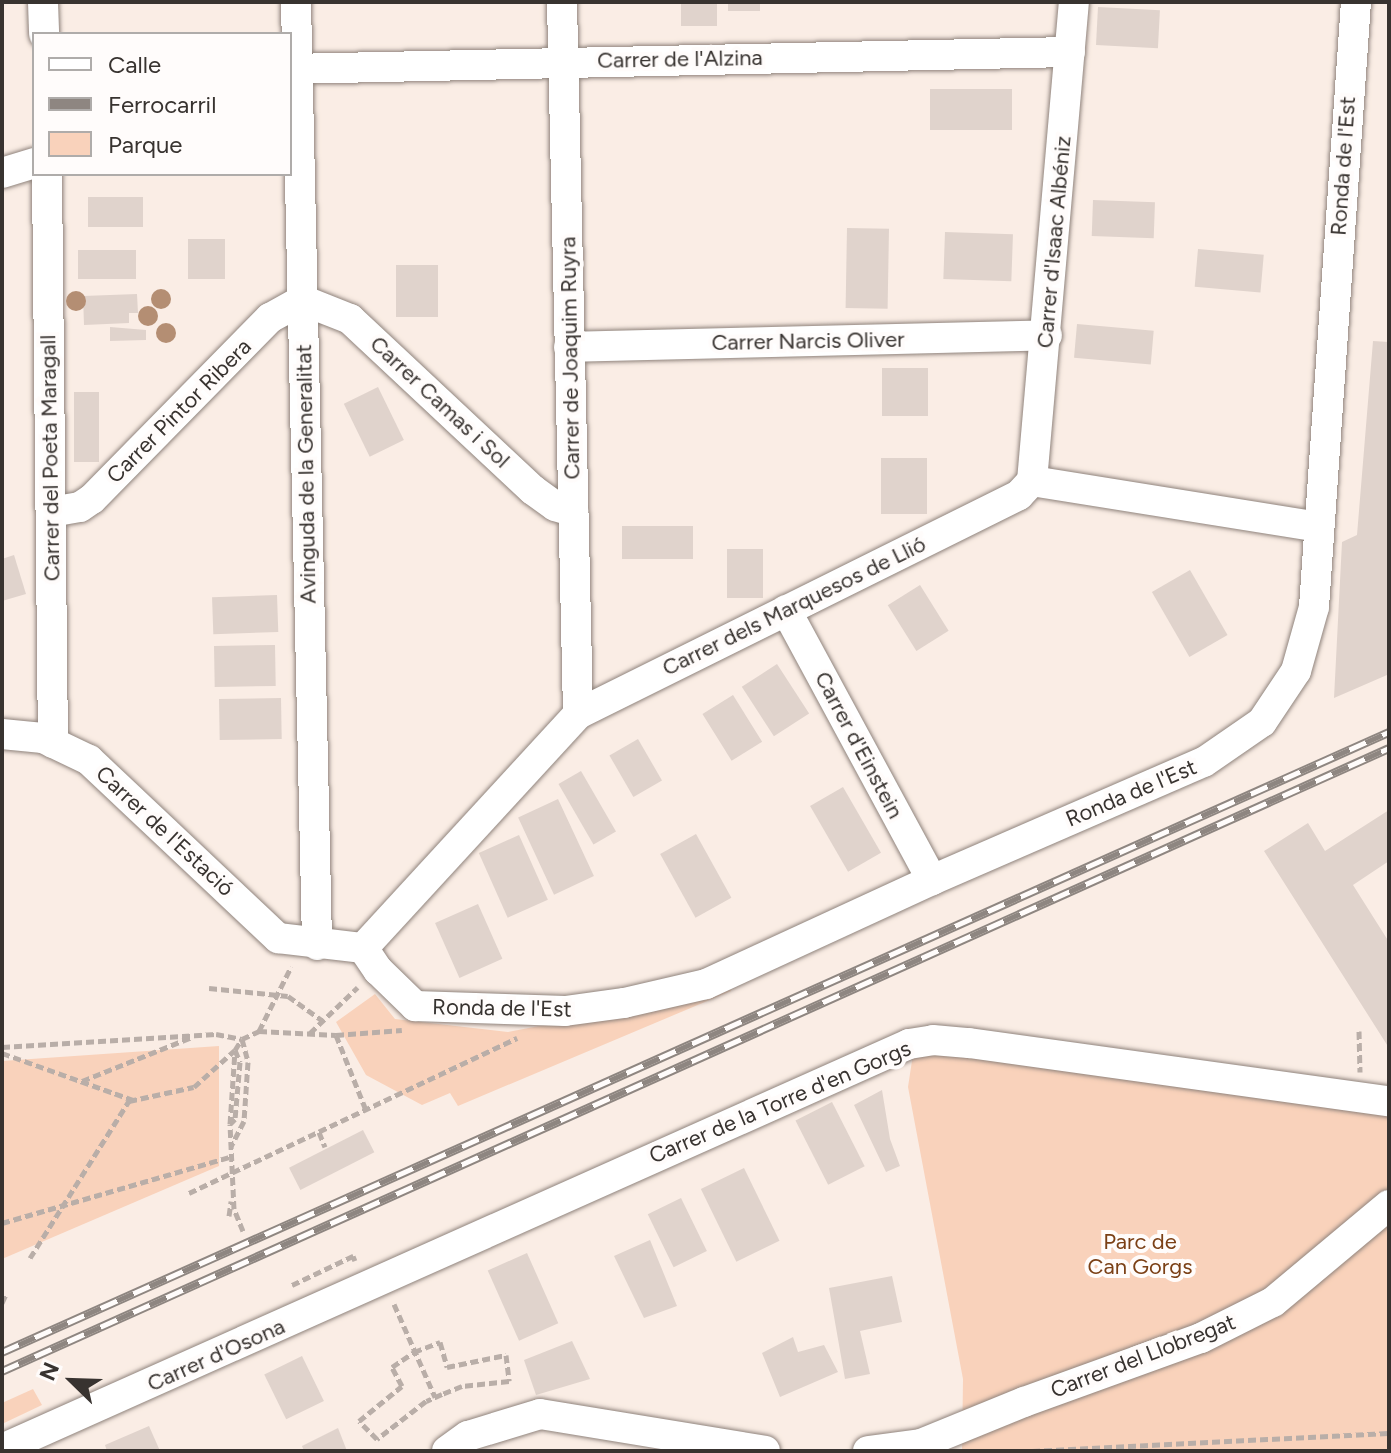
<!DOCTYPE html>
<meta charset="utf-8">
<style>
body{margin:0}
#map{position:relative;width:1391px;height:1453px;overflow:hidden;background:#faede5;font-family:Figtree,sans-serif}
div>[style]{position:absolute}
.green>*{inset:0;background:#f9d2bb}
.building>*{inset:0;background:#e0d3cc;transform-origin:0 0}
.path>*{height:5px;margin-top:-2.5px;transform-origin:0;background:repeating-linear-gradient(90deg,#b9aea8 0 8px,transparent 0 12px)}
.roads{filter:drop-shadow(0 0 2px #8f837c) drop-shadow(0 0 2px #8f837c)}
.street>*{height:30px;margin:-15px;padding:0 15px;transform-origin:15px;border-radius:15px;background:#fff}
.rail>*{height:9px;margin-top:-4.5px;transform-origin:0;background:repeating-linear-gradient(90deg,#fffcfb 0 18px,#8e8681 0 36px);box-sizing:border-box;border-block:2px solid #8e8681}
.trees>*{width:20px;height:20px;margin:-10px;border-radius:50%;background:#b48e73}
span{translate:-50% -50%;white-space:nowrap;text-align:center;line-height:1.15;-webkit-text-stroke:8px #fffcfb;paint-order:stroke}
.street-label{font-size:22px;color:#383330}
.park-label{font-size:22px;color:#7b4016}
.frame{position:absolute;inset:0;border:4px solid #383330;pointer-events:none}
.legend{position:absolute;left:32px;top:32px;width:260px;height:144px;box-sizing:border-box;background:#fffcfb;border:2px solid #afacaa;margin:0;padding:10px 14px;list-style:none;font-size:24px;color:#383330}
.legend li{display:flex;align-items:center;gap:16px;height:40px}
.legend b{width:40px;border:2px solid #afacaa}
.north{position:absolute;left:32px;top:1341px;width:80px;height:80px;-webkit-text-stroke:6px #fffcfb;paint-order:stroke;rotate:293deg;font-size:22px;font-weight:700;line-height:32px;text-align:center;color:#383330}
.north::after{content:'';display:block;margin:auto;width:28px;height:36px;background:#383330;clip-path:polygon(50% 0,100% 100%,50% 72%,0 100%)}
</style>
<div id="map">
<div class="green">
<i style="clip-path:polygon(728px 981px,731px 991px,458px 1106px,450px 1093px,422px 1105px,366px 1075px,336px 1022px,375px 994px,395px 1019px,508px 1032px,580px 1018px)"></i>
<i style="clip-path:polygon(917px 1028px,1389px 1089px,1389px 1451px,962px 1451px,963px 1379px,908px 1087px)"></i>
<i style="clip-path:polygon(219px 1046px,219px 1166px,2px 1259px,2px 1061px)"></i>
<i style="clip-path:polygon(33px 1389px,42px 1405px,2px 1424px,2px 1403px)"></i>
</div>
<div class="building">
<i style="left:681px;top:2px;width:36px;height:24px"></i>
<i style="left:728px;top:2px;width:32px;height:9px"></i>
<i style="left:1098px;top:7px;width:62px;height:38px;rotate:3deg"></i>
<i style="left:930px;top:89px;width:82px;height:41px"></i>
<i style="left:88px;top:197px;width:55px;height:30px"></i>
<i style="left:1093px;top:200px;width:62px;height:36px;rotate:2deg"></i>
<i style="left:847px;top:228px;width:42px;height:80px;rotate:1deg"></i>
<i style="left:945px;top:232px;width:68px;height:47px;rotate:2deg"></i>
<i style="left:225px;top:239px;width:40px;height:37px;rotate:90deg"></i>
<i style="left:1198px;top:249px;width:66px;height:38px;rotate:5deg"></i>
<i style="left:78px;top:250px;width:58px;height:29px"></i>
<i style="left:396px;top:265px;width:42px;height:52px"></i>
<i style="clip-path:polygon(137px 294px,138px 313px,129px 313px,129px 323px,84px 325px,83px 296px)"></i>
<i style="left:1077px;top:324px;width:77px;height:34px;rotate:5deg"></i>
<i style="clip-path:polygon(110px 327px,146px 330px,146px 340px,110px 341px)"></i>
<i style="clip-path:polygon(1373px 341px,1389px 342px,1389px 679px,1387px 675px,1334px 698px,1342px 542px,1357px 535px)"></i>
<i style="left:882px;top:368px;width:46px;height:48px"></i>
<i style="left:378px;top:387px;width:59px;height:38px;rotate:64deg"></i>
<i style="left:74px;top:392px;width:25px;height:70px"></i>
<i style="left:881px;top:458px;width:46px;height:56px"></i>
<i style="left:693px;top:526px;width:33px;height:71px;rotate:90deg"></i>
<i style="left:727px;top:549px;width:36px;height:49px"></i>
<i style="clip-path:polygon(14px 555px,26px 594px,2px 601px,2px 559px)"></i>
<i style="left:1190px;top:570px;width:75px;height:44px;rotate:60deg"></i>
<i style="left:920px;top:585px;width:54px;height:38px;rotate:58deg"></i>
<i style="left:277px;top:595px;width:37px;height:65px;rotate:88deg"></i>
<i style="left:275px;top:645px;width:41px;height:61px;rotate:89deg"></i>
<i style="left:777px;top:664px;width:59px;height:42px;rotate:57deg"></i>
<i style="left:733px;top:695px;width:55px;height:36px;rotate:58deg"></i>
<i style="left:281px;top:698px;width:41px;height:62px;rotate:89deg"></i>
<i style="left:638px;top:739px;width:48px;height:33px;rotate:60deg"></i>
<i style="left:581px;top:771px;width:70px;height:26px;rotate:60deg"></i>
<i style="left:843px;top:787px;width:76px;height:38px;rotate:60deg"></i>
<i style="left:558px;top:799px;width:85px;height:44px;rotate:65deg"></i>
<i style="clip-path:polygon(1389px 810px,1389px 861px,1353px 885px,1389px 942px,1389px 1048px,1264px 851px,1308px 823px,1325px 851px)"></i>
<i style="left:696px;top:834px;width:73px;height:41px;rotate:61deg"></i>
<i style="left:519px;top:835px;width:71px;height:44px;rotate:66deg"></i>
<i style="left:478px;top:904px;width:60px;height:47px;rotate:66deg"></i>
<i style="clip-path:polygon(882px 1090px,890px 1139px,900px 1166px,886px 1172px,854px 1105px)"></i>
<i style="left:832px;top:1102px;width:72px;height:41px;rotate:63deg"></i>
<i style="left:363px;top:1130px;width:25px;height:83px;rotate:63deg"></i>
<i style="left:744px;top:1168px;width:81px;height:48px;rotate:64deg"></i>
<i style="left:681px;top:1198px;width:59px;height:37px;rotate:64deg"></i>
<i style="clip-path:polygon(650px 1240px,677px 1306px,644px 1318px,614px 1256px)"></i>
<i style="left:527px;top:1253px;width:77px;height:43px;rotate:66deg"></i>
<i style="clip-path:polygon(892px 1276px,902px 1322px,860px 1331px,870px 1374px,845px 1379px,829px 1288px)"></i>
<i style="clip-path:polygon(793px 1337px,798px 1352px,824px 1345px,838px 1372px,780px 1397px,762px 1353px)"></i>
<i style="clip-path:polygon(572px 1341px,590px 1379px,536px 1395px,524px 1360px)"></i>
<i style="left:302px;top:1356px;width:50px;height:42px;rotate:64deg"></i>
<i style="clip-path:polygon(149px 1426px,160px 1451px,107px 1451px,105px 1445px)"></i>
<i style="clip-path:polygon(338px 1428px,347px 1451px,304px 1451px,302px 1446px)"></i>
</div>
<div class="path">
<i style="left:209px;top:988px;width:79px;rotate:5.8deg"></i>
<i style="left:288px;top:996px;width:43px;rotate:35.5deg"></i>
<i style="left:259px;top:1031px;width:77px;rotate:3deg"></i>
<i style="left:336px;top:1035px;width:66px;rotate:-4.3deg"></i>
<i style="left:1359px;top:1031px;width:41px;rotate:88.6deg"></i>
<i style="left:310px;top:1033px;width:66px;rotate:-43.8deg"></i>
<i style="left:336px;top:1035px;width:81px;rotate:68.2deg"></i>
<i style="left:2px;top:1047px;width:214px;rotate:-3.5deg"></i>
<i style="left:216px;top:1034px;width:26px;rotate:11deg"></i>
<i style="left:242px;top:1039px;width:24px;rotate:75deg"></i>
<i style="left:248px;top:1062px;width:59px;rotate:93.9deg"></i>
<i style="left:244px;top:1121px;width:28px;rotate:117deg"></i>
<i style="left:2px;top:1053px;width:139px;rotate:19.7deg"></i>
<i style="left:82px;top:1081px;width:118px;rotate:-21.8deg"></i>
<i style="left:319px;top:1132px;width:16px;rotate:68deg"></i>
<i style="left:189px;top:1193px;width:363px;rotate:-25.3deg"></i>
<i style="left:229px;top:1216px;width:15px;rotate:-82deg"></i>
<i style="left:2px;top:1223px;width:240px;rotate:-16.2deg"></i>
<i style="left:243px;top:1231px;width:24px;rotate:-112deg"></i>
<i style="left:234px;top:1209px;width:85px;rotate:-92.7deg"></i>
<i style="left:230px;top:1124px;width:74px;rotate:-86.1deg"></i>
<i style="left:235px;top:1050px;width:13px;rotate:-58deg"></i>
<i style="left:242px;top:1039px;width:19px;rotate:-25deg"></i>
<i style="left:259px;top:1031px;width:72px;rotate:-63.4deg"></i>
<i style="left:30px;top:1258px;width:186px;rotate:-57.8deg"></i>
<i style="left:129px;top:1101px;width:66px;rotate:-12.2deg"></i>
<i style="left:194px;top:1087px;width:55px;rotate:-42.1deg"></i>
<i style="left:235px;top:1050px;width:13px;rotate:67deg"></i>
<i style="left:240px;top:1062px;width:57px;rotate:95deg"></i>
<i style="left:235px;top:1119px;width:7px;rotate:135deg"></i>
<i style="left:292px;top:1285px;width:68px;rotate:-25.4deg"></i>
<i style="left:353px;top:1256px;width:5px;rotate:68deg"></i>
<i style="left:2px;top:1303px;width:10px;rotate:-66deg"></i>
<i style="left:394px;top:1304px;width:102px;rotate:66.2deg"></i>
<i style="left:440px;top:1342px;width:26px;rotate:74deg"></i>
<i style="left:447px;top:1367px;width:60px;rotate:-11.5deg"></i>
<i style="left:506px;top:1355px;width:26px;rotate:83deg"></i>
<i style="left:509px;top:1381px;width:47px;rotate:173.9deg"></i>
<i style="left:462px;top:1386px;width:22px;rotate:158deg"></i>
<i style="left:442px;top:1394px;width:17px;rotate:156deg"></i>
<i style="left:426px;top:1401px;width:62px;rotate:142.2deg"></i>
<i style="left:377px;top:1439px;width:25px;rotate:-135deg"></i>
<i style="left:359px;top:1421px;width:55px;rotate:-39.1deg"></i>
<i style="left:402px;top:1386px;width:21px;rotate:-118deg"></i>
<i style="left:392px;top:1367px;width:27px;rotate:-34deg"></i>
<i style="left:414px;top:1352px;width:28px;rotate:-21deg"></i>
<i style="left:1032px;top:1451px;width:357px;rotate:-2.9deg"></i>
</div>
<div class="roads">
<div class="street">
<i style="left:43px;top:2px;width:32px;rotate:88deg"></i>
<i style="left:296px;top:2px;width:943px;rotate:88.72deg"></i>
<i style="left:562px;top:2px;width:712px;rotate:88.71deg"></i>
<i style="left:290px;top:69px;width:780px;rotate:-1.25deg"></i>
<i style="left:2px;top:173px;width:34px;rotate:-17deg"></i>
<i style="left:47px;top:174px;width:569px;rotate:89.4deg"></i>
<i style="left:569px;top:347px;width:478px;rotate:-1.4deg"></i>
<i style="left:1032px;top:481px;width:481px;rotate:-85deg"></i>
<i style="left:1032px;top:481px;width:290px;rotate:9.1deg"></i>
<i style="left:51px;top:512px;width:29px;rotate:-10deg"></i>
<i style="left:80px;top:507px;width:14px;rotate:-34deg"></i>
<i style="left:92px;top:499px;width:254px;rotate:-45.5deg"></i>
<i style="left:270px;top:318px;width:37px;rotate:-29deg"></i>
<i style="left:302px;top:300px;width:52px;rotate:21.6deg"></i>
<i style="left:350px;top:319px;width:250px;rotate:43.1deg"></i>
<i style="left:533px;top:490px;width:27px;rotate:36deg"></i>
<i style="left:555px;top:506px;width:19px;rotate:16deg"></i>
<i style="left:786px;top:610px;width:307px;rotate:61.6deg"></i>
<i style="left:2px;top:734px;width:41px;rotate:5.6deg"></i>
<i style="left:43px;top:738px;width:51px;rotate:25.6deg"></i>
<i style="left:89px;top:760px;width:260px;rotate:43.3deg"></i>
<i style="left:278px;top:938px;width:86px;rotate:6.7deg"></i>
<i style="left:363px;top:948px;width:27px;rotate:56deg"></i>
<i style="left:378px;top:970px;width:52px;rotate:44.2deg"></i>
<i style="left:415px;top:1006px;width:150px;rotate:1.9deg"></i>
<i style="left:565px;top:1011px;width:60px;rotate:-7.7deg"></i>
<i style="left:624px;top:1003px;width:84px;rotate:-13deg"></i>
<i style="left:706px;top:984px;width:249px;rotate:-24.7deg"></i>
<i style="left:932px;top:880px;width:296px;rotate:-23.5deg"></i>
<i style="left:1204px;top:762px;width:70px;rotate:-34.6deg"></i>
<i style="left:1262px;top:722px;width:61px;rotate:-56.3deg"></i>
<i style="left:1296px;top:671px;width:66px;rotate:-74.3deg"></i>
<i style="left:1314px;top:607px;width:606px;rotate:-86.03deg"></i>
<i style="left:363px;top:948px;width:318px;rotate:-47.4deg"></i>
<i style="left:578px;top:714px;width:492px;rotate:-26.4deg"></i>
<i style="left:1019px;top:495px;width:19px;rotate:-47deg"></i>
<i style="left:2px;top:1449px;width:993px;rotate:-24.06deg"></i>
<i style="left:909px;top:1044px;width:24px;rotate:-9deg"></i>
<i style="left:933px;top:1040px;width:36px;rotate:5deg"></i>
<i style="left:969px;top:1043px;width:424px;rotate:7.9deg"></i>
<i style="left:447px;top:1451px;width:26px;rotate:-36deg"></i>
<i style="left:468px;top:1436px;width:75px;rotate:-17deg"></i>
<i style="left:540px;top:1414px;width:228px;rotate:9.3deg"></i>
<i style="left:868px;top:1451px;width:53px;rotate:-7.5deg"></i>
<i style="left:921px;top:1444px;width:111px;rotate:-22.2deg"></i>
<i style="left:1024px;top:1402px;width:188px;rotate:-19.9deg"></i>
<i style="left:1201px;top:1338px;width:80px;rotate:-26.6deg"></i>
<i style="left:1273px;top:1302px;width:151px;rotate:-39.9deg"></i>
</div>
</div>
<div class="rail">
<i style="left:2px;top:1352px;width:1519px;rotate:-24.09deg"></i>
<i style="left:2px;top:1371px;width:1520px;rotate:-24.19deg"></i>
</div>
<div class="trees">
<i style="left:161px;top:299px"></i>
<i style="left:76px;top:301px"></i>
<i style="left:148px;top:316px"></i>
<i style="left:166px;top:333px"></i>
</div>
<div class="street-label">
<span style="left:680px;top:59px;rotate:-1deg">Carrer de l'Alzina</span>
<span style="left:1343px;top:166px;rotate:-86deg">Ronda de l'Est</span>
<span style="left:1054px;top:242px;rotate:-85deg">Carrer d'Isaac Albéniz</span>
<span style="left:808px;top:341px;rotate:-1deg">Carrer Narcis Oliver</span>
<span style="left:570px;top:358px;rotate:-91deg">Carrer de Joaquim Ruyra</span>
<span style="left:440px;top:402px;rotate:43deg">Carrer Camas i Sol</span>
<span style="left:179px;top:411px;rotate:-45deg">Carrer Pintor Ribera</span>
<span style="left:50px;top:458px;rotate:-91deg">Carrer del Poeta Maragall</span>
<span style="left:306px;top:474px;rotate:-91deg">Avinguda de la Generalitat</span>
<span style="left:794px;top:606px;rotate:-26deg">Carrer dels Marquesos de Llió</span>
<span style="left:859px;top:745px;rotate:62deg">Carrer d'Einstein</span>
<span style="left:1131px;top:793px;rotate:-23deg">Ronda de l'Est</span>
<span style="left:165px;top:831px;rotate:43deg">Carrer de l'Estació</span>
<span style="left:502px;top:1008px;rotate:1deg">Ronda de l'Est</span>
<span style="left:780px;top:1102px;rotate:-23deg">Carrer de la Torre d'en Gorgs</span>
<span style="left:216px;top:1355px;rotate:-24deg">Carrer d'Osona</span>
<span style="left:1143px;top:1356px;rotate:-21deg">Carrer del Llobregat</span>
</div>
<div class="park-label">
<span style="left:1140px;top:1254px">Parc de<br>Can Gorgs</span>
</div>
<div class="frame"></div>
<ul class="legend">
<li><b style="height:10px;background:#fff"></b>Calle</li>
<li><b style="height:10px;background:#8e8681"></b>Ferrocarril</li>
<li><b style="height:22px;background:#f9d2bb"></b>Parque</li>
</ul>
<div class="north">N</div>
</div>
